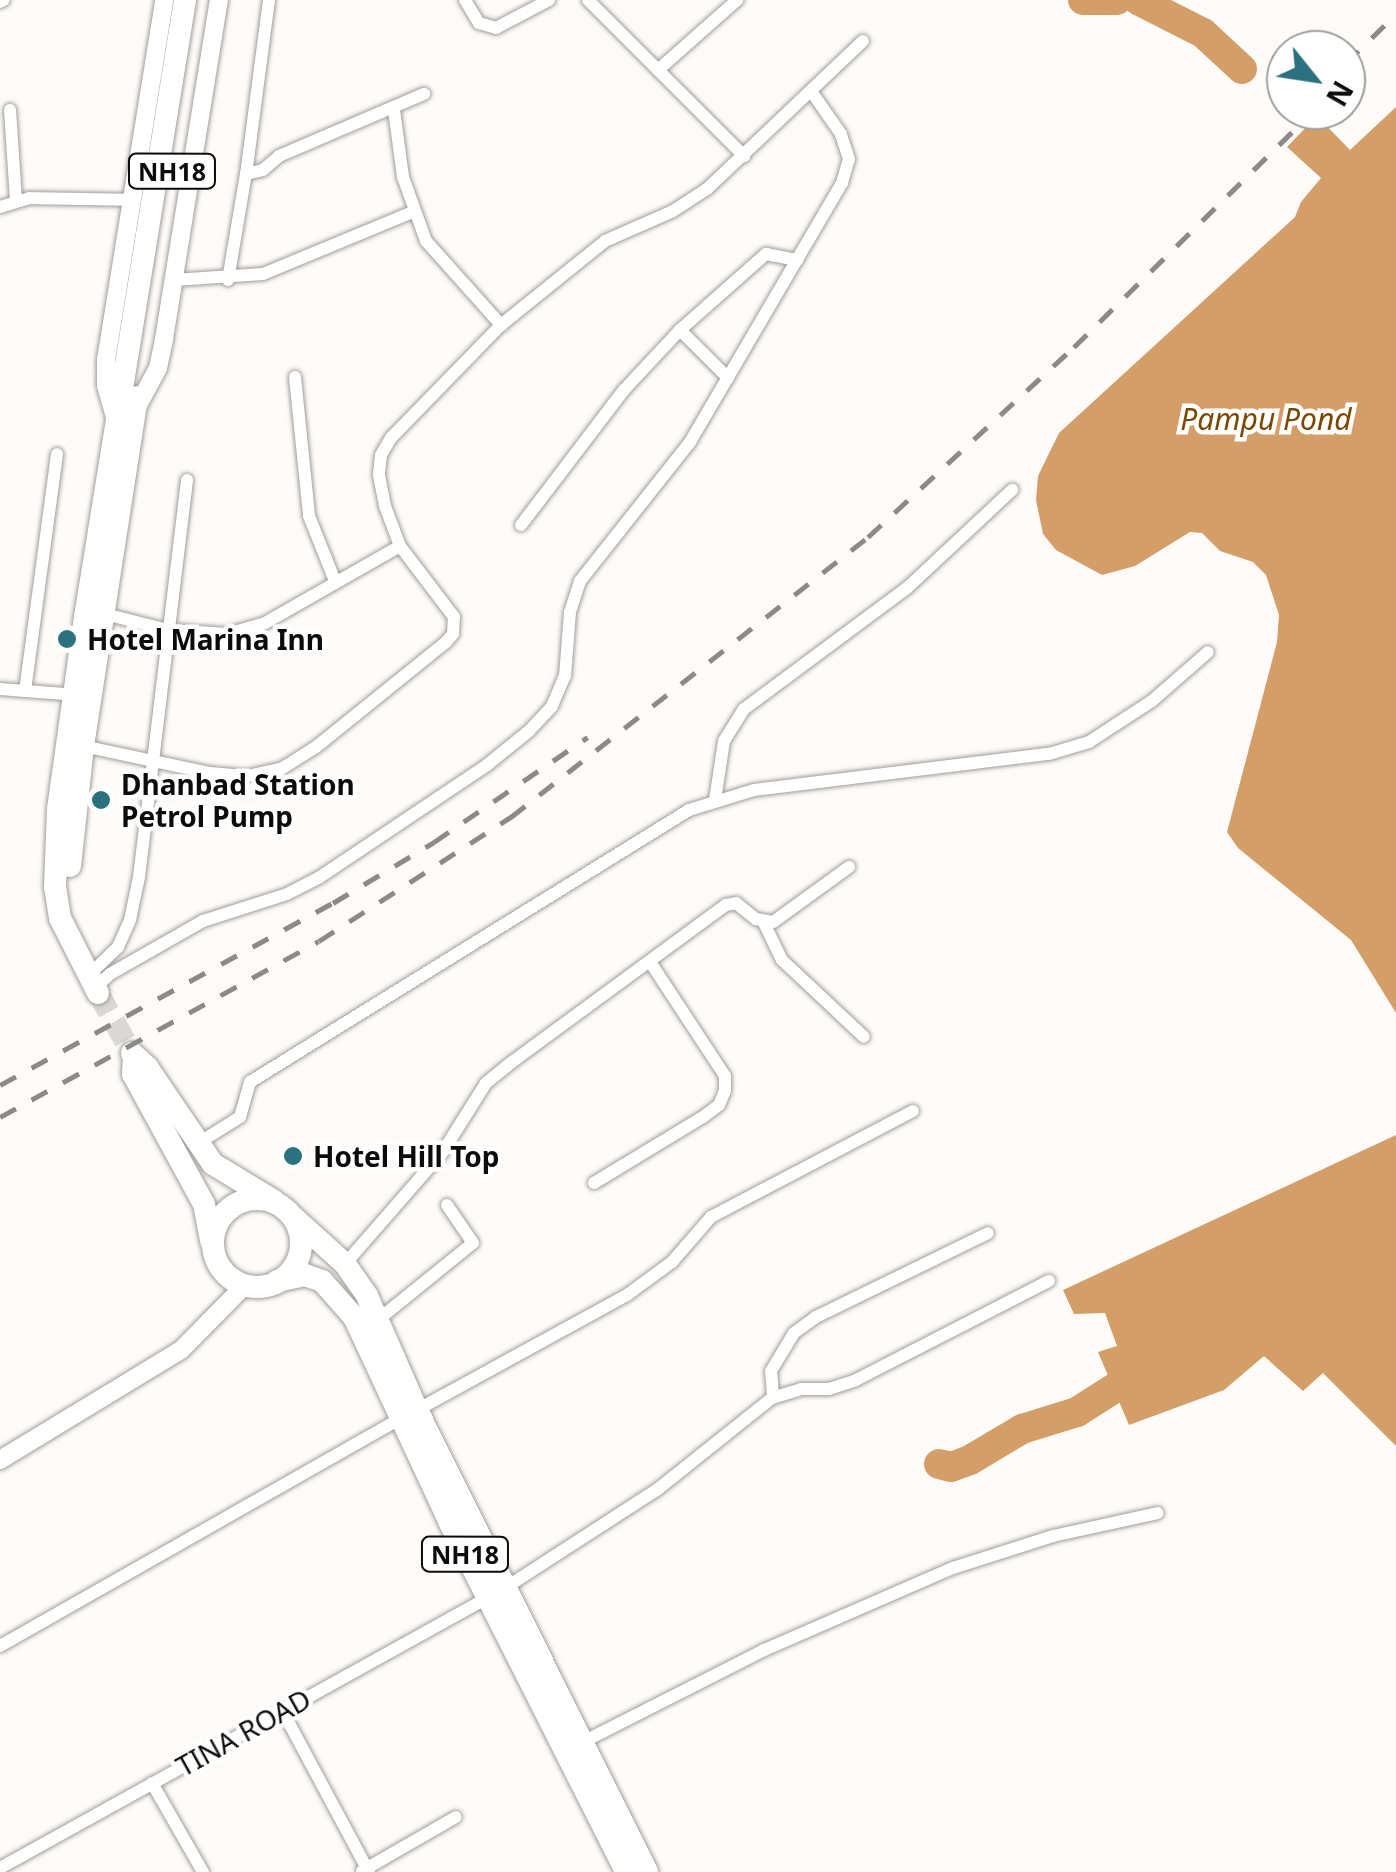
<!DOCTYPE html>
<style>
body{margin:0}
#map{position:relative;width:1396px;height:1872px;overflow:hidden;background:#fefbf8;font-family:"Noto Sans",sans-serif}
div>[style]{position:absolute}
.water>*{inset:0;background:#d39e67}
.river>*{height:30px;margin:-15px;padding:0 15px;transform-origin:15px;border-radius:15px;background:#d39e67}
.highway-tunnel>*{height:22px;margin-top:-11px;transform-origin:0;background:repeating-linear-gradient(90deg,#dad7d4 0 22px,transparent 0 33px)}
.roads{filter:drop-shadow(0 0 2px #a09d9a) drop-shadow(0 0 2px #a09d9a)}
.street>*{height:12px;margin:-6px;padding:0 6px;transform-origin:6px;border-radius:6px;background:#fff}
.secondary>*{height:18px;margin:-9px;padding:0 9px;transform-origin:9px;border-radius:9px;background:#fff}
.highway>*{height:22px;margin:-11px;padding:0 11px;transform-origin:11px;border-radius:11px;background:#fff}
.highway>.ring{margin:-11px;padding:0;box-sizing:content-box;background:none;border:22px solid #fff;border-radius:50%}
.rail>*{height:5px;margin-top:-2.5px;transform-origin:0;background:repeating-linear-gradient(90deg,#8c8a88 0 18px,transparent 0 36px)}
.dots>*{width:28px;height:28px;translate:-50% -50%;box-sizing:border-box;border:5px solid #fff;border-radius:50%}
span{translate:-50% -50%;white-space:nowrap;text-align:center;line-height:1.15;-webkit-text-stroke:9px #fff;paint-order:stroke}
.shield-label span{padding:2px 8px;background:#fff;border:2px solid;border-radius:8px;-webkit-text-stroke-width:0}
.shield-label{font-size:25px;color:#0d0c0b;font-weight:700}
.poi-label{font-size:28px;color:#0d0c0b;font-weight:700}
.left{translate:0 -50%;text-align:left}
.street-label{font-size:28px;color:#0d0c0b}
.water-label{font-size:30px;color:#7a4800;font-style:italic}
.north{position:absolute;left:1266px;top:30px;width:100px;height:100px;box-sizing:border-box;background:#fff;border:2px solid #9e9e9d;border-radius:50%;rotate:120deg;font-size:28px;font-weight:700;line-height:40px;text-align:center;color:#0d0c0b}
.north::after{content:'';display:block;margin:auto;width:35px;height:45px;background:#2b717f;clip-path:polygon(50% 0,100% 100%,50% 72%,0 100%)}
</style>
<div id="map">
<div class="water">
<i style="clip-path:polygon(1396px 107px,1396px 1013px,1351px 940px,1238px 848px,1227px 832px,1277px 642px,1279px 615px,1266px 575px,1253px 562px,1220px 551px,1202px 533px,1190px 532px,1135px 566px,1102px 575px,1056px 550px,1043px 534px,1036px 500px,1038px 476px,1059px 433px,1295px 217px,1301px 202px,1321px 178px,1287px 147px,1317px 116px,1350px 150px)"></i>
<i style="clip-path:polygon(1396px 1135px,1396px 1446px,1323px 1373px,1303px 1391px,1264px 1356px,1224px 1390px,1129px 1425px,1098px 1352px,1117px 1346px,1105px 1313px,1074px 1314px,1063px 1290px)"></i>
</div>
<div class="river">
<i style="left:1083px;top:0;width:34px"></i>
<i style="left:1138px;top:0;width:73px;rotate:26.9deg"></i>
<i style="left:1203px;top:33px;width:53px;rotate:42.7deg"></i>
<i style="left:939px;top:1464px;width:12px;rotate:14deg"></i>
<i style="left:951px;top:1467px;width:20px;rotate:-20deg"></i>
<i style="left:970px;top:1460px;width:61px;rotate:-30.8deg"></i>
<i style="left:1022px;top:1429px;width:58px;rotate:-17.2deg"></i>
<i style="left:1077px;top:1412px;width:82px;rotate:-32.5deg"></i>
</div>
<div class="highway-tunnel">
<i style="left:98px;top:993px;width:69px;rotate:60.5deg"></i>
</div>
<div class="roads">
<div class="street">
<i style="left:269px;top:0;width:176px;rotate:97.5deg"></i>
<i style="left:246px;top:174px;width:17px;rotate:-13deg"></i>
<i style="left:263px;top:170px;width:21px;rotate:-41deg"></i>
<i style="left:279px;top:156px;width:158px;rotate:-23.2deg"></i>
<i style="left:465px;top:0;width:27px;rotate:59deg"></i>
<i style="left:479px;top:23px;width:18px;rotate:16deg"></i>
<i style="left:496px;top:28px;width:60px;rotate:-27.8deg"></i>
<i style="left:588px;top:0;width:221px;rotate:45deg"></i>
<i style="left:0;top:2px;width:4px;rotate:-27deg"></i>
<i style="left:658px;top:70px;width:106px;rotate:-41.5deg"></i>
<i style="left:10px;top:110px;width:91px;rotate:86.2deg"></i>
<i style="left:394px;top:110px;width:68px;rotate:82.3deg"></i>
<i style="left:403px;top:177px;width:68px;rotate:70.2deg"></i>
<i style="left:426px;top:241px;width:113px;rotate:48.2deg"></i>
<i style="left:0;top:207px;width:31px;rotate:-17deg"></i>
<i style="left:30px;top:198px;width:104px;rotate:1.1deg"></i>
<i style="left:174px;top:280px;width:89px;rotate:-3.9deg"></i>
<i style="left:263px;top:274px;width:162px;rotate:-22.5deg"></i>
<i style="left:228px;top:280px;width:108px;rotate:-80.4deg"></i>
<i style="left:680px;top:330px;width:68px;rotate:45deg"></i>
<i style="left:295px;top:377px;width:140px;rotate:84.2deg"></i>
<i style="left:309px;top:516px;width:70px;rotate:68.2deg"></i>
<i style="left:521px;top:525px;width:170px;rotate:-52.7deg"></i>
<i style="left:624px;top:390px;width:82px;rotate:-47deg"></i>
<i style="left:680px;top:330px;width:115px;rotate:-41.5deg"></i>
<i style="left:766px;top:254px;width:32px;rotate:11deg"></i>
<i style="left:105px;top:614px;width:65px;rotate:14.3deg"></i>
<i style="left:168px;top:630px;width:59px;rotate:3.9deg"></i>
<i style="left:227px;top:634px;width:40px;rotate:-16deg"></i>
<i style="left:265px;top:623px;width:155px;rotate:-29.7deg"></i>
<i style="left:0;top:689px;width:78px;rotate:4.4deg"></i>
<i style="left:25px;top:691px;width:239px;rotate:-82.3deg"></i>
<i style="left:83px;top:746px;width:130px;rotate:12deg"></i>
<i style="left:210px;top:773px;width:37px;rotate:5deg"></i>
<i style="left:247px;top:776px;width:35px;rotate:-12deg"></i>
<i style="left:281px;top:769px;width:41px;rotate:-32.2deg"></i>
<i style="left:316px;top:747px;width:167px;rotate:-38.9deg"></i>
<i style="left:446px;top:642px;width:11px;rotate:-49deg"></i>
<i style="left:453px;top:634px;width:17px;rotate:-87deg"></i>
<i style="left:454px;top:617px;width:89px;rotate:-127.3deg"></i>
<i style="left:400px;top:546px;width:43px;rotate:-110.6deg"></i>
<i style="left:385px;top:506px;width:33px;rotate:-101deg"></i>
<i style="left:379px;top:474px;width:19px;rotate:-84deg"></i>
<i style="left:381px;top:455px;width:20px;rotate:-60deg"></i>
<i style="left:391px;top:438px;width:158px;rotate:-45.8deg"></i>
<i style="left:501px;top:325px;width:134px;rotate:-38.9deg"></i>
<i style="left:605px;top:241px;width:74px;rotate:-23.8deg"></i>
<i style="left:673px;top:211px;width:40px;rotate:-32.9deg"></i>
<i style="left:707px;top:189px;width:215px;rotate:-43.5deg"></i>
<i style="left:715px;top:800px;width:60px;rotate:-81.3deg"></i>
<i style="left:724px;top:741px;width:38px;rotate:-58deg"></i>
<i style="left:744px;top:709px;width:203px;rotate:-36.6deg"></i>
<i style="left:907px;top:588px;width:144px;rotate:-43deg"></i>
<i style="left:764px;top:923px;width:41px;rotate:64.1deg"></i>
<i style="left:782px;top:960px;width:112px;rotate:43.2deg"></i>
<i style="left:87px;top:977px;width:43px;rotate:-44.1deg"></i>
<i style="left:118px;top:947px;width:30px;rotate:-66deg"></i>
<i style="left:130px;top:920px;width:44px;rotate:-78.2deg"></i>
<i style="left:139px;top:877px;width:400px;rotate:-83.1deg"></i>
<i style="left:95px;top:988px;width:21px;rotate:-43deg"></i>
<i style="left:110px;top:974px;width:107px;rotate:-29.7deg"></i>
<i style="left:203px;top:921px;width:88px;rotate:-17.8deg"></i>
<i style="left:287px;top:894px;width:37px;rotate:-27deg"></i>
<i style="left:320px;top:877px;width:201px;rotate:-33.8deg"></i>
<i style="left:487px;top:765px;width:54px;rotate:-39deg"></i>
<i style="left:529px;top:731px;width:34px;rotate:-47deg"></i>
<i style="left:552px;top:706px;width:33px;rotate:-67deg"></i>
<i style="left:565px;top:676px;width:64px;rotate:-85.5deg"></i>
<i style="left:570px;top:612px;width:33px;rotate:-72deg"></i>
<i style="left:580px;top:581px;width:177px;rotate:-51.6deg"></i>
<i style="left:690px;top:442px;width:300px;rotate:-59.6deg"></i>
<i style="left:842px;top:183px;width:25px;rotate:-74deg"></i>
<i style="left:849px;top:159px;width:26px;rotate:-108deg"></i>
<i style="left:841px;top:134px;width:52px;rotate:-124.9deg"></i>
<i style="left:197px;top:1144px;width:51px;rotate:-32.1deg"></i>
<i style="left:240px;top:1117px;width:36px;rotate:-74deg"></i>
<i style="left:250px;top:1082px;width:516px;rotate:-31.78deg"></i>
<i style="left:689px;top:810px;width:68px;rotate:-17.1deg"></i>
<i style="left:754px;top:790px;width:297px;rotate:-7deg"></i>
<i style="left:1049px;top:754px;width:42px;rotate:-16.7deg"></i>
<i style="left:1089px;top:742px;width:75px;rotate:-33.1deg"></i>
<i style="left:1152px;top:701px;width:74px;rotate:-41.2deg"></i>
<i style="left:594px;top:1183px;width:127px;rotate:-31.2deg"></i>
<i style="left:703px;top:1117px;width:20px;rotate:-37deg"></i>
<i style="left:719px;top:1105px;width:15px;rotate:-67deg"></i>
<i style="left:725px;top:1091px;width:15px;rotate:-90deg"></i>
<i style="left:725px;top:1076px;width:136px;rotate:-123.3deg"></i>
<i style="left:345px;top:1264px;width:147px;rotate:-48.9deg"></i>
<i style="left:442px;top:1153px;width:83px;rotate:-57.8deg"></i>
<i style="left:486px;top:1083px;width:33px;rotate:-39deg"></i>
<i style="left:512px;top:1062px;width:265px;rotate:-36.3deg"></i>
<i style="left:726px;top:905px;width:10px;rotate:-11deg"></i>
<i style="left:736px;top:903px;width:26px;rotate:39deg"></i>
<i style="left:756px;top:919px;width:17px;rotate:10deg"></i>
<i style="left:773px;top:922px;width:94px;rotate:-35.9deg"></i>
<i style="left:379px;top:1319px;width:121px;rotate:-39deg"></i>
<i style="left:473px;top:1243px;width:46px;rotate:-124.4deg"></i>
<i style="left:773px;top:1397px;width:26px;rotate:-94deg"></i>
<i style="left:771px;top:1371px;width:44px;rotate:-58.8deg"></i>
<i style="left:794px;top:1333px;width:27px;rotate:-36deg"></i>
<i style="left:816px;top:1317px;width:191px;rotate:-26deg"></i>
<i style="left:417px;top:1410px;width:239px;rotate:-28.7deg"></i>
<i style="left:627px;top:1295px;width:56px;rotate:-36.3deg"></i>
<i style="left:672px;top:1262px;width:60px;rotate:-49.1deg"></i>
<i style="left:711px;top:1217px;width:228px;rotate:-27.7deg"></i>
<i style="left:505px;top:1588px;width:182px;rotate:-32.9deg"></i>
<i style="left:658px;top:1489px;width:146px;rotate:-38.6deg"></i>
<i style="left:772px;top:1398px;width:30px;rotate:-17deg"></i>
<i style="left:801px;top:1389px;width:28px"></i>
<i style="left:829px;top:1389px;width:28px;rotate:-18deg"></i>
<i style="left:856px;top:1380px;width:217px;rotate:-27.2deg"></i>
<i style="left:0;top:1646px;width:460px;rotate:-29.6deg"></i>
<i style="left:282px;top:1710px;width:184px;rotate:61.8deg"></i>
<i style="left:583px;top:1742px;width:203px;rotate:-26.9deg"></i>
<i style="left:764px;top:1650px;width:206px;rotate:-23.5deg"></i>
<i style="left:953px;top:1568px;width:105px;rotate:-17.7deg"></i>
<i style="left:1053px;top:1536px;width:107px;rotate:-12.4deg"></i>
<i style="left:152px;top:1783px;width:103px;rotate:60.2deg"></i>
<i style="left:0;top:1868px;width:557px;rotate:-29deg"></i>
<i style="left:362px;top:1871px;width:108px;rotate:-29.9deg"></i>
</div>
<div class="secondary">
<i style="left:136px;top:409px;width:47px;rotate:-61.8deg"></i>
<i style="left:158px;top:368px;width:30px;rotate:-78deg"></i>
<i style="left:164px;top:339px;width:343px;rotate:-80.8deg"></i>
<i style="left:115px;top:417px;width:33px;rotate:-106deg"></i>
<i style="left:106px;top:385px;width:25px;rotate:-90deg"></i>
<i style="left:106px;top:360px;width:365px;rotate:-80.8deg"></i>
<i style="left:0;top:1460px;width:212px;rotate:-31.3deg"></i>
<i style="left:181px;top:1350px;width:91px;rotate:-45.4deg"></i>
</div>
<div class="highway">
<i style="left:70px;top:866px;width:121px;rotate:-83.8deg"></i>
<i style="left:83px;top:746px;width:353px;rotate:-81.2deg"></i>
<i style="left:98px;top:993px;width:84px;rotate:-116.9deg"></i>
<i style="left:60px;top:918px;width:31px;rotate:-99deg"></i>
<i style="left:55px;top:887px;width:78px;rotate:-87.8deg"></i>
<i style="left:58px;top:809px;width:194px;rotate:-82deg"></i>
<i style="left:85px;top:617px;width:625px;rotate:-80.79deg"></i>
<i style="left:132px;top:1053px;width:21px;rotate:43deg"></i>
<i style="left:147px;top:1067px;width:117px;rotate:55.8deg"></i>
<i style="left:213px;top:1164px;width:71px;rotate:31.2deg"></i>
<i style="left:134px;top:1058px;width:16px;rotate:94deg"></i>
<i style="left:133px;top:1074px;width:148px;rotate:61.4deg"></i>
<i style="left:204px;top:1204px;width:38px;rotate:79deg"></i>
<i class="ring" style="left:213px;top:1199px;width:66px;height:66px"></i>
<i style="left:293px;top:1217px;width:70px;rotate:42.1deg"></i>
<i style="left:345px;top:1264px;width:39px;rotate:55deg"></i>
<i style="left:367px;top:1296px;width:124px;rotate:66.3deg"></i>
<i style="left:417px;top:1410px;width:516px;rotate:63.53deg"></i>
<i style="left:277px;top:1281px;width:29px;rotate:-12deg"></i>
<i style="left:305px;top:1275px;width:18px;rotate:19deg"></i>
<i style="left:322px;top:1281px;width:48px;rotate:48.4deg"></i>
<i style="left:354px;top:1317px;width:227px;rotate:65deg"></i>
<i style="left:450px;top:1523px;width:391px;rotate:63.2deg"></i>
</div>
</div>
<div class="rail">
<i style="left:1346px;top:63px;width:70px;rotate:-44.4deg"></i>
<i style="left:0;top:1085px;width:379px;rotate:-28.7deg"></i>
<i style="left:333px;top:903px;width:118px;rotate:-31.1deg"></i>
<i style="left:434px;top:842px;width:186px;rotate:-34.3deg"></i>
<i style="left:0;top:1117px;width:364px;rotate:-28.9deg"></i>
<i style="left:319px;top:941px;width:229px;rotate:-32.9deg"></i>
<i style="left:511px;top:817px;width:454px;rotate:-38.1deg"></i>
<i style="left:868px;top:537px;width:280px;rotate:-42.7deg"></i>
<i style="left:1074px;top:347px;width:337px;rotate:-44.6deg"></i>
</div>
<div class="dots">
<i style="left:67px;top:639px;background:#2b717f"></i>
<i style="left:101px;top:800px;background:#2b717f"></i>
<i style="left:293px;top:1156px;background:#2b717f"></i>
</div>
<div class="shield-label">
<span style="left:172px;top:171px">NH18</span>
<span style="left:465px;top:1554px">NH18</span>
</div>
<div class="poi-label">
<span class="left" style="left:87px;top:639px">Hotel Marina Inn</span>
<span class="left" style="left:121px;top:800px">Dhanbad Station<br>Petrol Pump</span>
<span class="left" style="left:313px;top:1156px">Hotel Hill Top</span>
</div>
<div class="street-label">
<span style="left:243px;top:1732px;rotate:-29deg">TINA ROAD</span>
</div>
<div class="water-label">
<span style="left:1266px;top:419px">Pampu Pond</span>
</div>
<div class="north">N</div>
</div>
